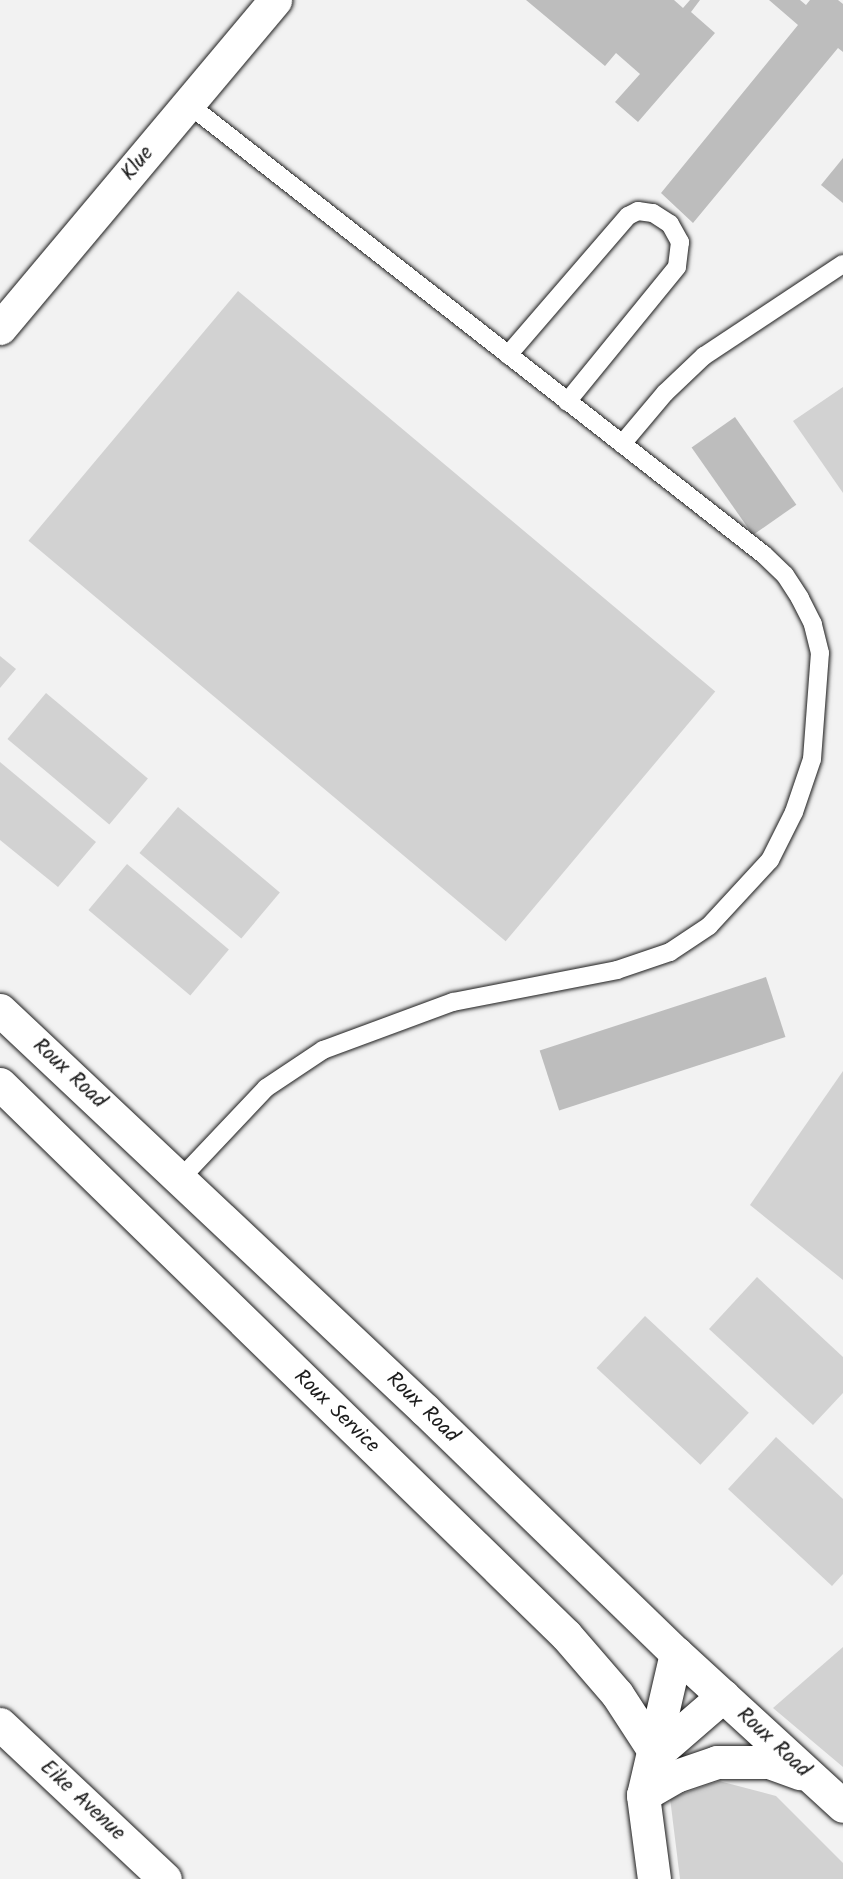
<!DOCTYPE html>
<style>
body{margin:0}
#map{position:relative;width:843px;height:1879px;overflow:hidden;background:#f2f2f2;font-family:Kalam,sans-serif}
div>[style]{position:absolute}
.green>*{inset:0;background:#d2d2d2;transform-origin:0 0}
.building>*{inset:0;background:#bdbdbd;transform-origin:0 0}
.roads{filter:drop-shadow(0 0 2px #1c1c1c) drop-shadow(0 0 2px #1c1c1c)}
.service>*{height:18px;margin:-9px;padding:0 9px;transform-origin:9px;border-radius:9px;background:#fff}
.minor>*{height:33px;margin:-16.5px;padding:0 16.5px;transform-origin:16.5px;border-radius:16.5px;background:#fff}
.tertiary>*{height:33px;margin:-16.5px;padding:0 16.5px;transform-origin:16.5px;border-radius:16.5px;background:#fff}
span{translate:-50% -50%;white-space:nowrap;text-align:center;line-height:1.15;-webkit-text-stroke:4.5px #fff;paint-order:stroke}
.street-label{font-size:21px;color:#1c1c1c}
</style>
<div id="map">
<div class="green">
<i style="left:238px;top:291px;width:623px;height:326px;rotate:40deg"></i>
<i style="clip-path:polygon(843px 387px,843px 493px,793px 421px)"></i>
<i style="clip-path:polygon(0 656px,16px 669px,0 688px)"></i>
<i style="left:46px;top:693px;width:133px;height:60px;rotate:40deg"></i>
<i style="clip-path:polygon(0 762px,96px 842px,58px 887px,0 840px)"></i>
<i style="left:178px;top:807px;width:133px;height:60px;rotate:40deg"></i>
<i style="left:127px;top:864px;width:133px;height:60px;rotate:40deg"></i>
<i style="clip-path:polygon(843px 1071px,843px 1280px,750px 1205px)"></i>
<i style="clip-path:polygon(757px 1277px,843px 1357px,843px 1393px,813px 1425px,709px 1329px)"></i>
<i style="left:645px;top:1316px;width:142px;height:71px;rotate:43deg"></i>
<i style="clip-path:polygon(776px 1437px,843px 1499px,843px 1574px,832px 1586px,728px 1489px)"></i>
<i style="clip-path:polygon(843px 1647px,843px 1767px,773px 1708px)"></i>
<i style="clip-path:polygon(719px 1781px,776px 1796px,843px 1863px,843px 1879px,680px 1879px,670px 1798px)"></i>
</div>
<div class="building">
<i style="clip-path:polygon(526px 0,674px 0,683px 8px,690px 0,700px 0,691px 12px,715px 33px,638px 122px,615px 102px,640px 74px,616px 53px,605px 66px)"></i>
<i style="clip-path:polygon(769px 0,800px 0,806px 5px,810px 0,838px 0,843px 4px,843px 52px,838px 48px,693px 223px,661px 193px,798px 25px)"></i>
<i style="clip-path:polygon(843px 158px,843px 203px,821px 185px)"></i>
<i style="left:735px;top:417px;width:107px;height:53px;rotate:55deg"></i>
<i style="left:766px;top:977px;width:63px;height:238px;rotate:72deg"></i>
</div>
<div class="roads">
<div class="service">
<i style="left:508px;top:355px;width:184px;rotate:-49.2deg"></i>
<i style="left:628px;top:216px;width:11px;rotate:-27deg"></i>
<i style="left:638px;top:211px;width:15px;rotate:8deg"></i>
<i style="left:653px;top:213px;width:20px;rotate:33deg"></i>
<i style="left:670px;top:224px;width:21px;rotate:61deg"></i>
<i style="left:680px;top:242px;width:25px;rotate:97deg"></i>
<i style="left:677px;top:267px;width:174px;rotate:129.2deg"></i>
<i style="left:622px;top:444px;width:67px;rotate:-49.9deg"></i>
<i style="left:665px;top:393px;width:54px;rotate:-43.5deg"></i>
<i style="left:704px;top:356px;width:167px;rotate:-33.5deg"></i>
<i style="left:181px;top:1178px;width:124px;rotate:-46.6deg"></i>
<i style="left:266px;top:1088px;width:69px;rotate:-33.7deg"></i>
<i style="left:323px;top:1050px;width:139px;rotate:-20.3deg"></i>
<i style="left:453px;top:1002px;width:167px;rotate:-11deg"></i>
<i style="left:617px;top:970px;width:56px;rotate:-18.8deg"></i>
<i style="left:670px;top:952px;width:47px;rotate:-33.7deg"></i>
<i style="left:709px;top:926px;width:90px;rotate:-47.3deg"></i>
<i style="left:770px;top:860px;width:54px;rotate:-63.4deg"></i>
<i style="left:794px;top:812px;width:56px;rotate:-71.2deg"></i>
<i style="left:812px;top:759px;width:106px;rotate:-85.7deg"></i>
<i style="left:820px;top:653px;width:30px;rotate:-104deg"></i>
<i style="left:813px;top:624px;width:29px;rotate:-117deg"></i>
<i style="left:800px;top:598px;width:27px;rotate:-123deg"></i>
<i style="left:785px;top:575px;width:30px;rotate:-136deg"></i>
<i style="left:763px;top:554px;width:730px;rotate:-141.95deg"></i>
</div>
<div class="minor">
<i style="left:0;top:328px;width:428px;rotate:-50deg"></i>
<i style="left:0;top:1084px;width:790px;rotate:44.23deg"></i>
<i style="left:566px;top:1635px;width:78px;rotate:49.2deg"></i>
<i style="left:617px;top:1694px;width:72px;rotate:57deg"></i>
<i style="left:0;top:1724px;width:226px;rotate:43.2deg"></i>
<i style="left:656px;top:1754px;width:89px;rotate:-40.9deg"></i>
<i style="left:654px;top:1879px;width:85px;rotate:-97.5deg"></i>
<i style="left:643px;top:1795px;width:146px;rotate:-76.9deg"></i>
</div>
<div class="tertiary">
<i style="left:0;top:1010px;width:584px;rotate:43.26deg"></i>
<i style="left:425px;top:1410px;width:349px;rotate:44.1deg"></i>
<i style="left:676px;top:1653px;width:226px;rotate:42.5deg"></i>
<i style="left:643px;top:1795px;width:38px;rotate:-30deg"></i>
<i style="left:676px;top:1776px;width:43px;rotate:-18.9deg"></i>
<i style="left:717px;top:1762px;width:52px"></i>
<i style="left:769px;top:1762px;width:33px;rotate:20deg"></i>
</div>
</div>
<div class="street-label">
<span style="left:138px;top:164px;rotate:-50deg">Klue</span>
<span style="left:69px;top:1074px;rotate:43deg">Roux Road</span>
<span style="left:422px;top:1408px;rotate:44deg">Roux Road</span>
<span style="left:336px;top:1412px;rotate:44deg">Roux Service</span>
<span style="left:773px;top:1743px;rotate:43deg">Roux Road</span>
<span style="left:82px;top:1801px;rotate:43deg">Eike Avenue</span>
</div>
</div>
